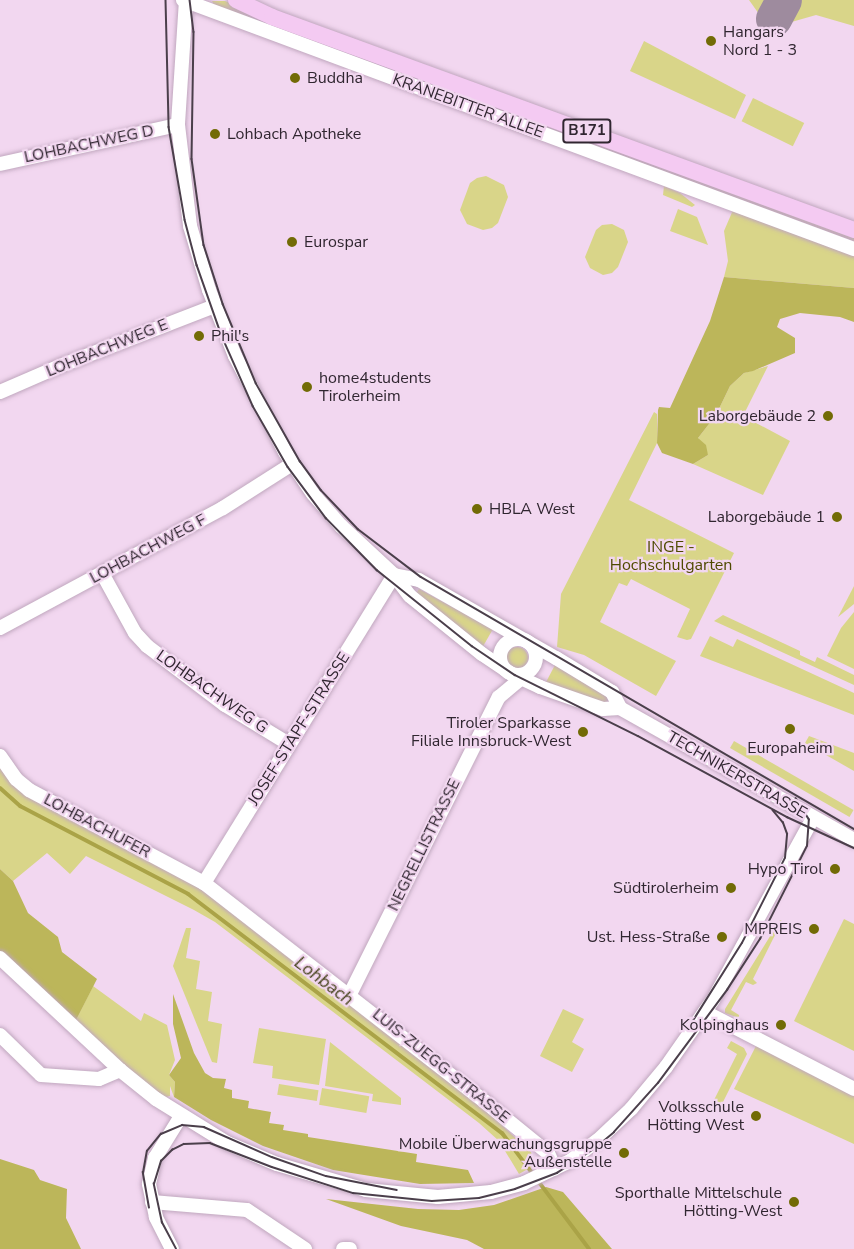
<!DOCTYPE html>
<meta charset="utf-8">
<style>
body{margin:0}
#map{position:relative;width:854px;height:1249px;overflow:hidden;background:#f2d7f0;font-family:"Nunito Sans",sans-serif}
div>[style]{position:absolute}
.green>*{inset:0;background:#d9d589;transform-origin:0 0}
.round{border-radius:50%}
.forest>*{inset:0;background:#bcb65a}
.stream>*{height:4px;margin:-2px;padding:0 2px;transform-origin:2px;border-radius:2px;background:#aaa347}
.taxiway>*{height:36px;margin:-18px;padding:0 18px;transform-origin:18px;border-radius:18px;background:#9e8b9e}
.roads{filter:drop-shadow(0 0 2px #c0a7be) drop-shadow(0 0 2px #c0a7be)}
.minor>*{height:14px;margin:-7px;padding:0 7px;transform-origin:7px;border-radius:7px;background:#fff}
.minor>.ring{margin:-7px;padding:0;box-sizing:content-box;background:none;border:14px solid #fff;border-radius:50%}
.major>*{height:16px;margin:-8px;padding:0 8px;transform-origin:8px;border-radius:8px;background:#f4caf2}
.tram>*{height:1.5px;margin:-0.75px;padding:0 0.75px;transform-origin:0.75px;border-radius:0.75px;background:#4b3f4b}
.dots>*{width:16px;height:16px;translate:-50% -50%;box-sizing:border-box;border:3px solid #f2d7f0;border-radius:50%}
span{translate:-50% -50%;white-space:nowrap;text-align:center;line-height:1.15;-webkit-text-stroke:4.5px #f2d7f0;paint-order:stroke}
.shield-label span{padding:2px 4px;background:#f2d7f0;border:2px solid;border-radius:4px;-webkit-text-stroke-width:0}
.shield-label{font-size:15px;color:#302630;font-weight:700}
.poi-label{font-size:16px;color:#302630}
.left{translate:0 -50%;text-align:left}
.right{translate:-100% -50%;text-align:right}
.street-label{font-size:16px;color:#302630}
.park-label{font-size:16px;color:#4f4a00}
.water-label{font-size:18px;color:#46431c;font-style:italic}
</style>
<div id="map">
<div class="green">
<i style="clip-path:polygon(749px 0,854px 0,854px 26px,816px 15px,788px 23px,759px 14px)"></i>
<i style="clip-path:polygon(212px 1px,225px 1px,854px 236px,854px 241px,266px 25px,214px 5px)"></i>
<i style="clip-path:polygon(644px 41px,746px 95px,735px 119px,630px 71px)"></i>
<i style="left:753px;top:98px;width:57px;height:26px;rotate:26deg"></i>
<i style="clip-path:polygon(486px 176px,504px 185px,508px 197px,498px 223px,492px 228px,483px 230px,467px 224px,460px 210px,470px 183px,477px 178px)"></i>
<i style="clip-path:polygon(664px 186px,680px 193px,695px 205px,692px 207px,663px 195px)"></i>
<i style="clip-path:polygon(678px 209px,697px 217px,708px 245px,670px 231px)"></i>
<i style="clip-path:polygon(733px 210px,854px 253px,854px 288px,724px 277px,728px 261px,724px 231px)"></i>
<i style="clip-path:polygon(612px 224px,624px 230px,628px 242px,618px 267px,612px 273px,603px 275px,590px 268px,585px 257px,596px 230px,602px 225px)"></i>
<i style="clip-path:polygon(768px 366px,743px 416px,790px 441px,763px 495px,693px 464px,708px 455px,698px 438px,716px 415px,730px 386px,744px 373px)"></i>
<i style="clip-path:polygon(654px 412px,657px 414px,657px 443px,629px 500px,734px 553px,691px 639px,687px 640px,677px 637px,690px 609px,631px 579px,627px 586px,619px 583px,600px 622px,676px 661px,656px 696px,584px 655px,557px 647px,561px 594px)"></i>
<i style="clip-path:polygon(854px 586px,854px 604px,838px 617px)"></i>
<i style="clip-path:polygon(419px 589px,493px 629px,482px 648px,415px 595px)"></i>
<i style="clip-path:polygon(854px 612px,854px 669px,827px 656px,841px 628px)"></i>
<i style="clip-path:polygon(723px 615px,800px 651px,800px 655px,815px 662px,817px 657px,854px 675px,854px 685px,714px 621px)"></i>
<i style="clip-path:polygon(710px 636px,733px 647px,737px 639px,854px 693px,854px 715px,700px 656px)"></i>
<i class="round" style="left:506px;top:647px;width:22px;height:22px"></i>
<i style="clip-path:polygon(555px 665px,607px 697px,608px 704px,545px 684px)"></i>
<i style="clip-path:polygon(809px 736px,854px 753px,854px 771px,805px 743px)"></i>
<i style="left:734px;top:741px;width:138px;height:8px;rotate:30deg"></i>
<i style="clip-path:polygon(0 756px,16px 779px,164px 861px,470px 1096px,531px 1152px,535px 1165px,519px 1174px,499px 1141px,479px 1123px,215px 922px,194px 910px,86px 856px,70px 874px,47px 853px,13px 881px,0 869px)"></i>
<i style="clip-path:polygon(844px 919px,854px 924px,854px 1051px,794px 1021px)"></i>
<i style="clip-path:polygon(780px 920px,786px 923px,786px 926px,780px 926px,773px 939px,753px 979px,757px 983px,753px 985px,746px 982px,731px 1010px,739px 1015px,739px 1018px,725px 1013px,725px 1009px)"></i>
<i style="clip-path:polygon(186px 928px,191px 928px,186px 958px,200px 961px,196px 989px,212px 992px,208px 1021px,222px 1024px,217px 1063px,212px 1062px,173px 966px)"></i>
<i style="clip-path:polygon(93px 986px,141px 1021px,144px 1013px,167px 1025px,175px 1060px,169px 1075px,175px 1082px,174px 1097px,170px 1086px,170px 1096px,156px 1099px,73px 1026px)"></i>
<i style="clip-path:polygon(563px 1009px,584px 1019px,572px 1042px,584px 1049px,572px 1072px,540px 1056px)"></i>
<i style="clip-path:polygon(259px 1028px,326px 1039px,319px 1085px,272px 1078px,273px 1066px,253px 1063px)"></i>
<i style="clip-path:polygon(731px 1041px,744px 1048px,747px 1054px,718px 1112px,710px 1108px,737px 1054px,727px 1048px)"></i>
<i style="clip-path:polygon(330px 1042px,401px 1098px,401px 1105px,372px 1101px,373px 1094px,325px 1086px)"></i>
<i style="clip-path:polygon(757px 1044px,854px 1091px,854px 1144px,734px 1089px)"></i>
<i style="left:279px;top:1084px;width:40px;height:11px;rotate:9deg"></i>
<i style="left:322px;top:1088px;width:48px;height:17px;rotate:10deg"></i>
</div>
<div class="forest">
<i style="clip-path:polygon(724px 277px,854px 288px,854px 322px,840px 317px,800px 313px,780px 319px,777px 327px,795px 338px,795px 353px,753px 371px,744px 373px,730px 386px,716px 415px,698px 438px,706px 445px,708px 455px,693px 464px,662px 453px,657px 443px,658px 410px,659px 407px,670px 408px,710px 321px)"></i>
<i style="clip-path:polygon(0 869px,13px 881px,28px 913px,58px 937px,62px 952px,97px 979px,73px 1026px,0 958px)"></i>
<i style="clip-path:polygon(173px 994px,194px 1053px,205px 1073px,213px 1078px,226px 1079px,224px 1088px,232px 1090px,232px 1098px,249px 1101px,248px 1108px,271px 1112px,269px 1123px,284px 1125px,283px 1130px,308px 1134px,308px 1137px,417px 1154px,416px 1162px,468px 1170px,474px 1183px,420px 1184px,333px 1170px,263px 1146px,211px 1120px,174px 1097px,175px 1082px,169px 1075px,181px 1058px,173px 1024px)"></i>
<i style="clip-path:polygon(0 1159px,34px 1170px,40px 1180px,67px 1189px,66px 1218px,81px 1249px,0 1249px)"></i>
<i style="clip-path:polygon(546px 1187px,563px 1192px,612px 1249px,484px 1249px,467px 1240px,401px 1226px,326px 1199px,418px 1209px,459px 1210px,494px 1205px)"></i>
</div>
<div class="stream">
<i style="left:0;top:788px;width:27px;rotate:42deg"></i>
<i style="left:20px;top:806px;width:190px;rotate:27.6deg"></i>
<i style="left:188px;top:894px;width:395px;rotate:37.3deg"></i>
<i style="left:502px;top:1133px;width:145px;rotate:53.1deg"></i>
</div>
<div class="taxiway">
<i style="left:774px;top:19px;width:21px;rotate:-62deg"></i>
</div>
<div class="roads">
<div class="minor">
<i style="left:183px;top:0;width:716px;rotate:20.36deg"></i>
<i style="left:186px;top:0;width:125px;rotate:93.7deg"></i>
<i style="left:178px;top:125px;width:102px;rotate:83.2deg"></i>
<i style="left:190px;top:226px;width:67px;rotate:73.5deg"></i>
<i style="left:209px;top:290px;width:71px;rotate:68.5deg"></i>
<i style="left:235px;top:356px;width:108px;rotate:62.5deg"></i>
<i style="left:285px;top:452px;width:50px;rotate:56.3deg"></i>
<i style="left:313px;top:494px;width:43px;rotate:48.8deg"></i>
<i style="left:341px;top:526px;width:72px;rotate:42.8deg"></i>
<i style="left:394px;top:575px;width:26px;rotate:53deg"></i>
<i style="left:410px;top:596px;width:92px;rotate:38.9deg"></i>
<i style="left:482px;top:654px;width:34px;rotate:34deg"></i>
<i style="left:510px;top:673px;width:33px;rotate:25deg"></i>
<i style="left:540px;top:687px;width:67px;rotate:19.2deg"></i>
<i style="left:603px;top:709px;width:17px;rotate:-3deg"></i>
<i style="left:0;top:164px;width:182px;rotate:-12.4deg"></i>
<i style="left:0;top:392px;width:65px;rotate:-23.4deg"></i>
<i style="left:60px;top:366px;width:166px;rotate:-21.2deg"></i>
<i style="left:102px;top:573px;width:68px;rotate:61.2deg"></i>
<i style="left:135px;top:633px;width:18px;rotate:47deg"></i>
<i style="left:147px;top:646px;width:98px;rotate:37.1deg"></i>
<i style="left:225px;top:705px;width:75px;rotate:31.4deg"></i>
<i style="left:394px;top:575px;width:25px;rotate:11deg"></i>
<i style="left:419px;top:580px;width:158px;rotate:29.7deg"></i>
<i style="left:556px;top:658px;width:66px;rotate:31.3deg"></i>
<i style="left:612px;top:692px;width:18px;rotate:63deg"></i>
<i style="left:620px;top:708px;width:269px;rotate:29.4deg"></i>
<i style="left:0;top:628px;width:253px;rotate:-28.3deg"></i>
<i style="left:223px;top:508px;width:82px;rotate:-32.5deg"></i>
<i class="ring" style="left:500px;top:639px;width:22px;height:22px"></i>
<i style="left:0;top:756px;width:28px;rotate:55deg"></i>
<i style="left:16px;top:779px;width:17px;rotate:40deg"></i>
<i style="left:29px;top:790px;width:198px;rotate:28deg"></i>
<i style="left:204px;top:883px;width:355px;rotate:37.9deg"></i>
<i style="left:484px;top:1101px;width:82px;rotate:39.1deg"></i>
<i style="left:548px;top:1153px;width:17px;rotate:66deg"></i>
<i style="left:204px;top:883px;width:362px;rotate:-58.3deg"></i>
<i style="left:0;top:958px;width:164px;rotate:43deg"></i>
<i style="left:120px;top:1070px;width:46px;rotate:38.9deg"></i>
<i style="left:156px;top:1099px;width:84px;rotate:31.8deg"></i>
<i style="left:227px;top:1143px;width:54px;rotate:22.8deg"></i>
<i style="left:277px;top:1164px;width:93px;rotate:16.3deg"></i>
<i style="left:366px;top:1190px;width:72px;rotate:5.6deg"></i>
<i style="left:438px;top:1197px;width:53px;rotate:-5.4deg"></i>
<i style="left:491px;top:1192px;width:34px;rotate:-15deg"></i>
<i style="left:524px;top:1183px;width:51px;rotate:-25.6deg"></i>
<i style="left:570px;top:1161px;width:34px;rotate:-37deg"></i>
<i style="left:597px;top:1141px;width:47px;rotate:-43.3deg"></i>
<i style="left:631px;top:1109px;width:55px;rotate:-50.2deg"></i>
<i style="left:666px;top:1067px;width:82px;rotate:-55deg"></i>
<i style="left:713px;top:1000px;width:208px;rotate:-61.2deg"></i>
<i style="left:350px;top:994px;width:332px;rotate:-63.4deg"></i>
<i style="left:499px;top:697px;width:35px;rotate:-40deg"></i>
<i style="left:705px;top:1012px;width:168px;rotate:27.3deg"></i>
<i style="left:0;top:1035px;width:57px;rotate:44.3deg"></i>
<i style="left:41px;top:1075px;width:58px;rotate:3.9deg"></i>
<i style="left:99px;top:1079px;width:23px;rotate:-23deg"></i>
<i style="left:152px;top:1202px;width:95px;rotate:4.8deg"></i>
<i style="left:247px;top:1210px;width:70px;rotate:33.9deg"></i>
<i style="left:172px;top:1249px;width:36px;rotate:-117deg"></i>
<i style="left:156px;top:1217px;width:34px;rotate:-102deg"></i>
<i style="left:149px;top:1184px;width:27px;rotate:-77deg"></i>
<i style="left:155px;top:1158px;width:49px;rotate:-58.2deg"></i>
<i style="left:343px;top:1249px;width:7px"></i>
</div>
<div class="major">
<i style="left:236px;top:0;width:40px;rotate:25deg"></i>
<i style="left:272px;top:17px;width:620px;rotate:20.1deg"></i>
</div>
</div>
<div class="tram">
<i style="left:166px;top:0;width:127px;rotate:88.6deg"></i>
<i style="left:169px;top:127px;width:94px;rotate:80.2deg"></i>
<i style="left:185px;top:220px;width:47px;rotate:75.1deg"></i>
<i style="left:197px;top:265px;width:75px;rotate:70.6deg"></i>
<i style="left:222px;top:336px;width:77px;rotate:66.1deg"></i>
<i style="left:253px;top:406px;width:70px;rotate:60.2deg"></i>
<i style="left:288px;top:467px;width:64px;rotate:53.3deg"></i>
<i style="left:326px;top:518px;width:73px;rotate:45.6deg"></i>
<i style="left:377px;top:570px;width:122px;rotate:38.7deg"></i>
<i style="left:472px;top:646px;width:52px;rotate:34deg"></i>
<i style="left:515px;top:675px;width:137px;rotate:26.4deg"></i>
<i style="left:638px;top:736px;width:170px;rotate:28.5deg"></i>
<i style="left:787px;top:817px;width:74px;rotate:24.8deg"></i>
<i style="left:190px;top:0;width:32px;rotate:83deg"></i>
<i style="left:194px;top:32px;width:127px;rotate:90.9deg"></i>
<i style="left:192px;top:159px;width:87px;rotate:82.1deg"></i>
<i style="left:204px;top:245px;width:62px;rotate:72.1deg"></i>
<i style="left:223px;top:304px;width:86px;rotate:67.3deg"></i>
<i style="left:256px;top:383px;width:90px;rotate:60.6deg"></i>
<i style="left:300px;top:461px;width:36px;rotate:54deg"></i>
<i style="left:321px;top:490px;width:54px;rotate:46.5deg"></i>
<i style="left:358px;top:529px;width:79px;rotate:37.3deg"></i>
<i style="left:421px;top:577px;width:501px;rotate:30.2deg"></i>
<i style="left:689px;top:1027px;width:99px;rotate:-57.8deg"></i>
<i style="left:742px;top:943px;width:95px;rotate:-63.2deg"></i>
<i style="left:785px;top:858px;width:24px;rotate:-85deg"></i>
<i style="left:787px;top:834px;width:12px;rotate:-110deg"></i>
<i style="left:783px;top:823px;width:16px;rotate:-130deg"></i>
<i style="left:149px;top:1208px;width:36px;rotate:-100deg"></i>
<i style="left:143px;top:1173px;width:22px;rotate:-80deg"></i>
<i style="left:147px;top:1151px;width:22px;rotate:-51deg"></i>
<i style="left:161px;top:1134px;width:23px;rotate:-23deg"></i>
<i style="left:182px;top:1125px;width:22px;rotate:5deg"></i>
<i style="left:204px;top:1127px;width:74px;rotate:23.8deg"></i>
<i style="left:272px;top:1157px;width:57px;rotate:19.4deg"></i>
<i style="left:326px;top:1176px;width:72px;rotate:11.2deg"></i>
<i style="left:176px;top:1249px;width:30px;rotate:-118deg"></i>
<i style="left:162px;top:1223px;width:40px;rotate:-102deg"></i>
<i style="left:154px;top:1184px;width:24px;rotate:-73deg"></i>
<i style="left:161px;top:1161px;width:16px;rotate:-45deg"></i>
<i style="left:172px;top:1150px;width:13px;rotate:-27deg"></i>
<i style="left:184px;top:1144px;width:26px;rotate:-2deg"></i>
<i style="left:210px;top:1143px;width:66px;rotate:21.2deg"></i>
<i style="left:272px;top:1167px;width:85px;rotate:17.8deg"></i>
<i style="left:353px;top:1193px;width:79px;rotate:5.8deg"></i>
<i style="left:432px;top:1201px;width:47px;rotate:-3.7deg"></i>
<i style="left:479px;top:1198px;width:37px;rotate:-14deg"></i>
<i style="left:515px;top:1189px;width:45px;rotate:-20.9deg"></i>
<i style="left:557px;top:1173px;width:44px;rotate:-33deg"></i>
<i style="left:594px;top:1149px;width:26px;rotate:-40deg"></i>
<i style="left:614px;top:1132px;width:66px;rotate:-48.1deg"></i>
<i style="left:658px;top:1083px;width:116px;rotate:-53.4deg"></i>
<i style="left:727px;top:990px;width:61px;rotate:-57.1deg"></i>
<i style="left:760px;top:939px;width:104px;rotate:-63.2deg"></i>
<i style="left:807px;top:846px;width:26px;rotate:-86deg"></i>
<i style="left:809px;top:820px;width:25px;rotate:-122deg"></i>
</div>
<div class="dots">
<i style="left:711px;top:41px;background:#726b06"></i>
<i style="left:295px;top:78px;background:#726b06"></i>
<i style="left:215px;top:134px;background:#726b06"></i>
<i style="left:292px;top:242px;background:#726b06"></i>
<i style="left:199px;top:336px;background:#726b06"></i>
<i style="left:307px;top:387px;background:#726b06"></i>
<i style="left:828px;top:416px;background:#726b06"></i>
<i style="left:477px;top:509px;background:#726b06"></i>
<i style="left:837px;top:517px;background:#726b06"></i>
<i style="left:790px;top:729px;background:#726b06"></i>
<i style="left:583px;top:732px;background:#726b06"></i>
<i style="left:835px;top:869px;background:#726b06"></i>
<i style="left:731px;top:888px;background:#726b06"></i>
<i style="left:814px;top:929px;background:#726b06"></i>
<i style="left:722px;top:937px;background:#726b06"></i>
<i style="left:781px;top:1025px;background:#726b06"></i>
<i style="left:756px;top:1116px;background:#726b06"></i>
<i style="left:624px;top:1153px;background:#726b06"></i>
<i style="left:794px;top:1202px;background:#726b06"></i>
</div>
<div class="shield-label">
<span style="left:587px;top:131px">B171</span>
</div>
<div class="poi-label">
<span class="left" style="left:723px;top:41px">Hangars<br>Nord 1 - 3</span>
<span class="left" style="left:307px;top:78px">Buddha</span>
<span class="left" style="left:227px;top:134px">Lohbach Apotheke</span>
<span class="left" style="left:304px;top:242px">Eurospar</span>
<span class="left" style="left:211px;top:336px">Phil's</span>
<span class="left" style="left:319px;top:387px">home4students<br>Tirolerheim</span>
<span class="right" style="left:816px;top:416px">Laborgebäude 2</span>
<span class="left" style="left:489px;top:509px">HBLA West</span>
<span class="right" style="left:825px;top:517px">Laborgebäude 1</span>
<span class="right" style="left:571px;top:732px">Tiroler Sparkasse<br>Filiale Innsbruck-West</span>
<span style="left:790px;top:748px">Europaheim</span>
<span class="right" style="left:823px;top:869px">Hypo Tirol</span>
<span class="right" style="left:719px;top:888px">Südtirolerheim</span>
<span class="right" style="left:802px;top:929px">MPREIS</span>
<span class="right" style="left:710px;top:937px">Ust. Hess-Straße</span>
<span class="right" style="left:769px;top:1025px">Kolpinghaus</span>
<span class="right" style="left:744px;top:1116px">Volksschule<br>Hötting West</span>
<span class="right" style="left:612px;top:1153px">Mobile Überwachungsgruppe<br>Außenstelle</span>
<span class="right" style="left:782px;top:1202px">Sporthalle Mittelschule<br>Hötting-West</span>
</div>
<div class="street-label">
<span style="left:468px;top:106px;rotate:20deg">KRANEBITTER ALLEE</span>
<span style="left:89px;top:144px;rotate:-12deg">LOHBACHWEG D</span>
<span style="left:107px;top:348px;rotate:-22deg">LOHBACHWEG E</span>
<span style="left:148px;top:549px;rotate:-28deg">LOHBACHWEG F</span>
<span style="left:212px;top:692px;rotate:35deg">LOHBACHWEG G</span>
<span style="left:299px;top:729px;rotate:-58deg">JOSEF-STAPF-STRASSE</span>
<span style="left:737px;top:775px;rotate:30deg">TECHNIKERSTRASSE</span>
<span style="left:97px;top:826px;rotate:28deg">LOHBACHUFER</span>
<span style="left:424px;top:845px;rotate:-64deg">NEGRELLISTRASSE</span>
<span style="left:441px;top:1066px;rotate:39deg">LUIS-ZUEGG-STRASSE</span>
</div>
<div class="park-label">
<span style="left:671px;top:556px">INGE -<br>Hochschulgarten</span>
</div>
<div class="water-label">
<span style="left:324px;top:981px;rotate:37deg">Lohbach</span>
</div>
</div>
